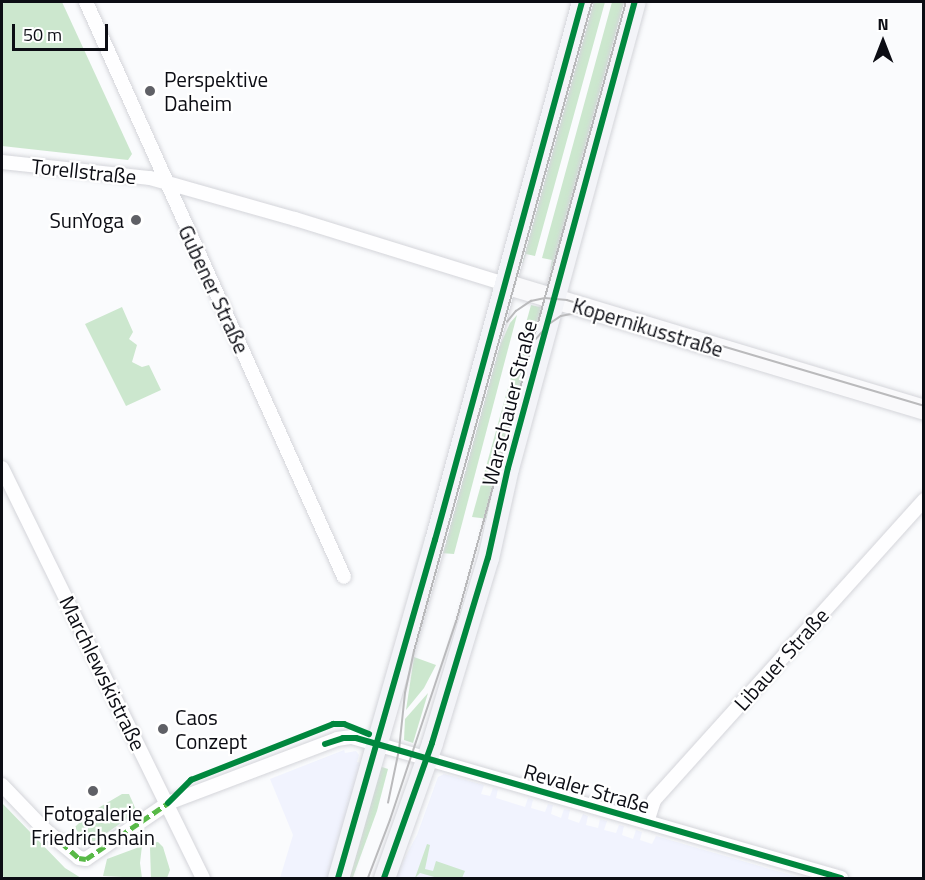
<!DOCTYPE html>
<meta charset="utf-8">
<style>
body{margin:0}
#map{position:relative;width:925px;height:880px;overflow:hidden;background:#fafbfd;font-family:"Titillium Web",sans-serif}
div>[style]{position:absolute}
.built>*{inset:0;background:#f1f3fe}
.green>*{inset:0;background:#cce7ce}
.roads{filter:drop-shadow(0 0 2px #d4d5da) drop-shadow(0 0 2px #d4d5da)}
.street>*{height:14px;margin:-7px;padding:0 7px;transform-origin:7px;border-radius:7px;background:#fefeff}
.secondary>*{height:20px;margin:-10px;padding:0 10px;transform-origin:10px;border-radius:10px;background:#f9f9fb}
.primary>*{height:21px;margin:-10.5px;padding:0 10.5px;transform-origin:10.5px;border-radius:10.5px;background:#f3f4f8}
.tram>*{height:1.5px;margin:-0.75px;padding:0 0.75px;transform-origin:0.75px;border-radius:0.75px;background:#bababc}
.quiet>*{height:4.5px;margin-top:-2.25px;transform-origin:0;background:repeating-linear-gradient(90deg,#58b947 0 9px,transparent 0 13.5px)}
.cycleway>*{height:6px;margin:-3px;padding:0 3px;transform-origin:3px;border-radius:3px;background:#00873e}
.dots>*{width:16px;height:16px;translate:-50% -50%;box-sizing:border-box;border:3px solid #fff;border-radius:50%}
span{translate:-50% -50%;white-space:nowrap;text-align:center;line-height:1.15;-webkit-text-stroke:4.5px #fff;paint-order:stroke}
.poi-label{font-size:21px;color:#0c0d14}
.left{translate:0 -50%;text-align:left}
.right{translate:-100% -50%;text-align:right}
.street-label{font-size:21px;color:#0c0d14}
.frame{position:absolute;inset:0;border:3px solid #0c0d14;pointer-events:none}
.north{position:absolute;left:853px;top:12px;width:60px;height:60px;-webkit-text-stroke:4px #fff;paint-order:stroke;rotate:0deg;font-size:16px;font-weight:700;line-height:24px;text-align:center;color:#0c0d14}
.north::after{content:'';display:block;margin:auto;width:21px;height:27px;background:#0c0d14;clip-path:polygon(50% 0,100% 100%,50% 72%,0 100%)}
.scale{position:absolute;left:12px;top:24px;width:96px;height:27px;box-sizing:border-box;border:3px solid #0c0d14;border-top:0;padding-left:8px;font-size:18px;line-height:21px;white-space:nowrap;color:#0c0d14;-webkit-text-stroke:4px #fff;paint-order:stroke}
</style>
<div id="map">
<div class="built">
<i style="clip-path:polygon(344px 750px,345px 753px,356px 751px,359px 755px,357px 762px,362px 763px,330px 878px,280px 878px,293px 835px,270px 779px)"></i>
<i style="clip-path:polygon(444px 774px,484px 785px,481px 794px,490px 796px,493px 788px,498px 789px,496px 798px,525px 807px,528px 798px,533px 800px,531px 808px,545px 812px,548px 804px,553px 805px,551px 814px,561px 818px,564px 809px,570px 810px,568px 819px,579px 823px,583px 814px,588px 816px,586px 825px,598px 828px,600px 819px,607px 821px,604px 830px,616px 833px,619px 825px,624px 826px,622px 835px,633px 839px,636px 830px,642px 832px,640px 840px,652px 844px,656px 836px,801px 878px,394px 878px,417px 835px,438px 777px)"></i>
</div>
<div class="green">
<i style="clip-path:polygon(7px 2px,62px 2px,132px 154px,128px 160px,2px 146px,2px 4px)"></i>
<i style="clip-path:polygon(590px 2px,605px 2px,535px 256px,526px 254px,523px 263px,518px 262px)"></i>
<i style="clip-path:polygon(612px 2px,627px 2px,555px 271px,550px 270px,552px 260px,542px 258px)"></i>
<i style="clip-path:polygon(531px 305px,544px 308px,489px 519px,472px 517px)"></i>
<i style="clip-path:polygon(122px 307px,133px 332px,129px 339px,137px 345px,132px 362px,142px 367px,149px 365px,161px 390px,126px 406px,85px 324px)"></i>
<i style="clip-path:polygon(517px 315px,454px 554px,440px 553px,498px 350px,510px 323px)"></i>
<i style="clip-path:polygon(414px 657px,436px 665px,424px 688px,406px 710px)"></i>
<i style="clip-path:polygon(428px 693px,413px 743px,404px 740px,405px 719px)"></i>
<i style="clip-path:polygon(376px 765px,388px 769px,377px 811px,353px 877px,345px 878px)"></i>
<i style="clip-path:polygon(122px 794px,129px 794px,137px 812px,92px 843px,82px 840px,75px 827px,88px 814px)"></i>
<i style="clip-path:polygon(2px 803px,65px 868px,81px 878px,5px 878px,2px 875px)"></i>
<i style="clip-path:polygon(158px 842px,163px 847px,170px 870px,167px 878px,151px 878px,150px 848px,151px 843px)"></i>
<i style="clip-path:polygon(427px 844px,430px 845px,425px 869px,433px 871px,436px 861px,465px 871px,462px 878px,438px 878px,420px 873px,415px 878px)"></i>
<i style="clip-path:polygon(142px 846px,140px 863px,142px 878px,103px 876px,107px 859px)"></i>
</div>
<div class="roads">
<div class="street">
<i style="left:86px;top:2px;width:630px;rotate:65.83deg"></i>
<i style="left:2px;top:162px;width:149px;rotate:6.2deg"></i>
<i style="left:150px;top:178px;width:151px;rotate:15.8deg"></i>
<i style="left:295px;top:219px;width:220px;rotate:17.2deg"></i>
<i style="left:2px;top:468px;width:457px;rotate:63.9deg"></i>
<i style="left:2px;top:785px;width:61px;rotate:46.3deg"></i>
<i style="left:44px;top:829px;width:45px;rotate:39.6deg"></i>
<i style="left:79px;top:858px;width:7px;rotate:8deg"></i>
<i style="left:86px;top:859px;width:99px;rotate:-34.3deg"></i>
<i style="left:168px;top:803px;width:181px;rotate:-20.7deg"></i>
<i style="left:337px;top:739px;width:15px;rotate:-8deg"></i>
<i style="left:352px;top:737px;width:509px;rotate:16.08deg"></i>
<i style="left:647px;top:822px;width:23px;rotate:-72deg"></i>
<i style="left:654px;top:800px;width:404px;rotate:-48deg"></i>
</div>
<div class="secondary">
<i style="left:505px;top:284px;width:438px;rotate:16.7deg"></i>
</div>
<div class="primary">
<i style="left:338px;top:878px;width:352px;rotate:-74deg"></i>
<i style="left:435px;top:540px;width:558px;rotate:-74.72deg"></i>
<i style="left:384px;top:878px;width:143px;rotate:-70.4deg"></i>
<i style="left:432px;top:743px;width:193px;rotate:-73.2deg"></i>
<i style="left:488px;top:558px;width:92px;rotate:-77.5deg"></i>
<i style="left:508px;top:468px;width:483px;rotate:-74.8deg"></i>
</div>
</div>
<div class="tram">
<i style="left:507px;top:322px;width:14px;rotate:-51deg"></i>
<i style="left:516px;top:311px;width:18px;rotate:-34deg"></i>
<i style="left:531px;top:301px;width:14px;rotate:-12deg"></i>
<i style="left:545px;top:298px;width:22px;rotate:5deg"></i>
<i style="left:567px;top:300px;width:372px;rotate:16.5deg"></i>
<i style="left:536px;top:339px;width:20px;rotate:-49deg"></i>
<i style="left:549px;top:324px;width:14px;rotate:-34deg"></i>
<i style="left:561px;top:316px;width:20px;rotate:-11deg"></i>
<i style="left:581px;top:312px;width:14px;rotate:8deg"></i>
<i style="left:388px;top:803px;width:54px;rotate:-78.3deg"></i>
<i style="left:399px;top:750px;width:57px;rotate:-84deg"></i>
<i style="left:405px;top:693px;width:43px;rotate:-77.9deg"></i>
<i style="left:414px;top:651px;width:673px;rotate:-74.66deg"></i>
<i style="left:368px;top:878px;width:62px;rotate:-69.2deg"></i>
<i style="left:390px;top:820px;width:209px;rotate:-71.6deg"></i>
<i style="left:456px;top:622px;width:643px;rotate:-74.67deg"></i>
</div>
<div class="quiet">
<i style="left:51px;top:833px;width:38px;rotate:42deg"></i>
<i style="left:79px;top:858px;width:7px;rotate:8deg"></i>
<i style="left:86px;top:859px;width:99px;rotate:-34.3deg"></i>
</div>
<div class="cycleway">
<i style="left:325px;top:744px;width:19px;rotate:-18deg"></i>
<i style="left:343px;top:738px;width:13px"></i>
<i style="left:356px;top:738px;width:505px;rotate:16.1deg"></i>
<i style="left:168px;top:803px;width:33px;rotate:-45deg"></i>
<i style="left:191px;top:780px;width:153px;rotate:-21.5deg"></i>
<i style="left:333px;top:724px;width:11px"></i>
<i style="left:344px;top:724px;width:27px;rotate:22deg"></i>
<i style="left:338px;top:878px;width:352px;rotate:-74deg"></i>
<i style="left:435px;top:540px;width:558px;rotate:-74.72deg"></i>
<i style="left:384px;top:878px;width:143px;rotate:-70.4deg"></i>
<i style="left:432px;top:743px;width:193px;rotate:-73.2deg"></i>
<i style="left:488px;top:558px;width:92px;rotate:-77.5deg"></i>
<i style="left:508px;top:468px;width:483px;rotate:-74.8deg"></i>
</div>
<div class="dots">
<i style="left:150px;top:91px;background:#5f6066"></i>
<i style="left:136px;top:220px;background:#5f6066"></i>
<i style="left:163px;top:729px;background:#5f6066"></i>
<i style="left:93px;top:791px;background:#5f6066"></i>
</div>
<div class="poi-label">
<span class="left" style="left:164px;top:91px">Perspektive<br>Daheim</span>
<span class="right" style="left:124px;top:220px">SunYoga</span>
<span class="left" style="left:175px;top:729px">Caos<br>Conzept</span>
<span style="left:93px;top:825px">Fotogalerie<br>Friedrichshain</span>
</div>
<div class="street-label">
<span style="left:84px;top:171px;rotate:6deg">Torellstraße</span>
<span style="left:214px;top:289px;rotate:65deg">Gubener Straße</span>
<span style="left:648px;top:327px;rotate:17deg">Kopernikusstraße</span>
<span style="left:509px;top:403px;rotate:-76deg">Warschauer Straße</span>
<span style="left:781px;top:659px;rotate:-48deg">Libauer Straße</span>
<span style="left:103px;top:673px;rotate:64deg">Marchlewskistraße</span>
<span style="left:587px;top:788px;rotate:16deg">Revaler Straße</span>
</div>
<div class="frame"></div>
<div class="north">N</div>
<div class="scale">50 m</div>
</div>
